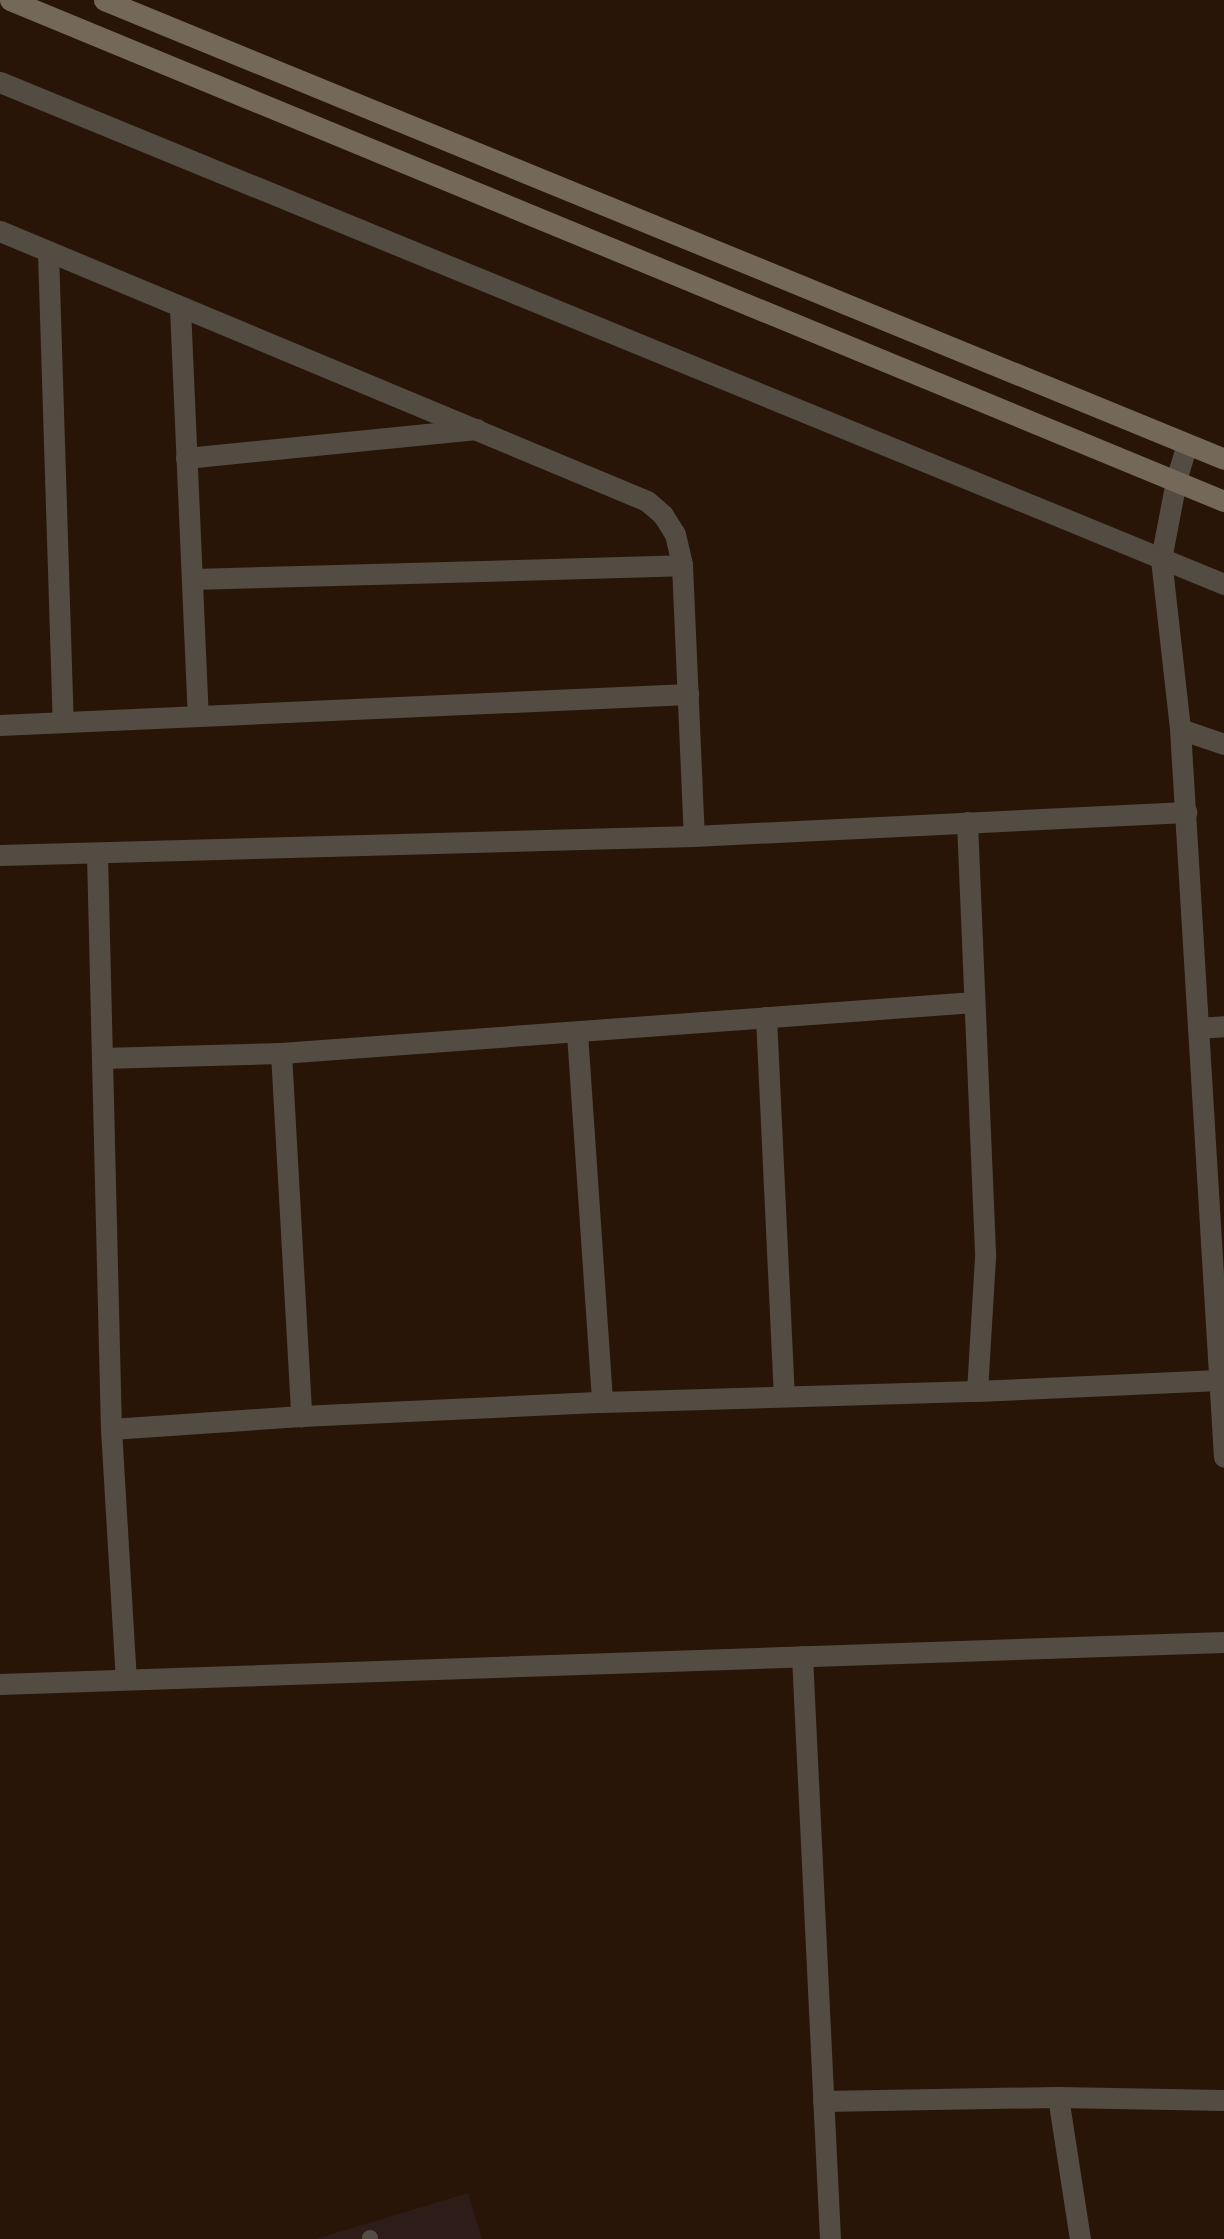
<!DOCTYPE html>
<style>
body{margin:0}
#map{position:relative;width:1224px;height:2239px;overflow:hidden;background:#291508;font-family:Raleway,sans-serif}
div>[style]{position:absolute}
.commercial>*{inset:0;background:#2e1c18}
.lane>*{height:16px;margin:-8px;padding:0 8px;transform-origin:8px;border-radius:8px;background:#534c43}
.street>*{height:21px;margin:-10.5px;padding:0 10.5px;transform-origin:10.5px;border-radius:10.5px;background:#534c43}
.secondary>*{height:21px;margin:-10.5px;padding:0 10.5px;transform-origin:10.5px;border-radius:10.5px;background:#746859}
span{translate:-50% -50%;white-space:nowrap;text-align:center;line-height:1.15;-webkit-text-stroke:5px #1f0b02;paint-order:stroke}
</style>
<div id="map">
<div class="commercial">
<i style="clip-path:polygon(468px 2193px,482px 2239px,316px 2239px)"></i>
</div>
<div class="lane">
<i style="left:370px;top:2238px;width:1px;rotate:90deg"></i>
</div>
<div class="street">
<i style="left:0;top:82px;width:1323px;rotate:22.3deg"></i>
<i style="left:0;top:231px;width:701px;rotate:22.65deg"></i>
<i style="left:647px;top:501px;width:21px;rotate:41deg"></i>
<i style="left:663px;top:515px;width:22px;rotate:58deg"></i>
<i style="left:675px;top:534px;width:32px;rotate:77deg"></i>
<i style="left:682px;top:565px;width:271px;rotate:87.5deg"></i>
<i style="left:48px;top:252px;width:470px;rotate:88.2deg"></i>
<i style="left:180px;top:308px;width:408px;rotate:87.5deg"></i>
<i style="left:1187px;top:444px;width:39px;rotate:107deg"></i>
<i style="left:1176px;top:481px;width:79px;rotate:100.9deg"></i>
<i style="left:1161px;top:559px;width:171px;rotate:83.6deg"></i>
<i style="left:1180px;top:729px;width:729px;rotate:86.54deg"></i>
<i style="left:186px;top:458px;width:292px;rotate:-5.7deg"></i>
<i style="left:192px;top:579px;width:490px;rotate:-1.6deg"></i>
<i style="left:0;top:725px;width:689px;rotate:-2.58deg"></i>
<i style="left:1180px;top:729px;width:46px;rotate:18.8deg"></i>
<i style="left:967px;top:822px;width:435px;rotate:87.6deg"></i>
<i style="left:985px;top:1257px;width:134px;rotate:93.4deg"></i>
<i style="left:97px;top:854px;width:575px;rotate:88.61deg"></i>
<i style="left:111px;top:1429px;width:250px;rotate:86.6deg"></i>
<i style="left:0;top:855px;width:694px;rotate:-1.57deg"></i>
<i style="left:694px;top:836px;width:493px;rotate:-2.8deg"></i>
<i style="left:766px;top:1017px;width:379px;rotate:87.3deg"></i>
<i style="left:1198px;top:1028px;width:26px;rotate:-4deg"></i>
<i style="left:577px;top:1033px;width:370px;rotate:86.1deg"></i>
<i style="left:281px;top:1053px;width:364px;rotate:86.8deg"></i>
<i style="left:102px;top:1058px;width:179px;rotate:-1.6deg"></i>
<i style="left:281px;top:1053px;width:695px;rotate:-4.21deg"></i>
<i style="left:111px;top:1429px;width:190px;rotate:-3.9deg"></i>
<i style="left:301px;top:1416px;width:301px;rotate:-2.7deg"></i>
<i style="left:602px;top:1402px;width:375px;rotate:-1.7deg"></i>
<i style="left:977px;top:1391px;width:242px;rotate:-2.6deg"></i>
<i style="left:802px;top:1656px;width:584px;rotate:87.25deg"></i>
<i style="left:0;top:1684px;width:1225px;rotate:-1.97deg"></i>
<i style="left:1058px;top:2097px;width:144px;rotate:81.2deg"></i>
<i style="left:823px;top:2101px;width:235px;rotate:-1deg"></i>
<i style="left:1058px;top:2097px;width:166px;rotate:1deg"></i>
</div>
<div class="secondary">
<i style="left:10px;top:0;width:1313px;rotate:22.43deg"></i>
<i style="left:104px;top:0;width:1210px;rotate:22.28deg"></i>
</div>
</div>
